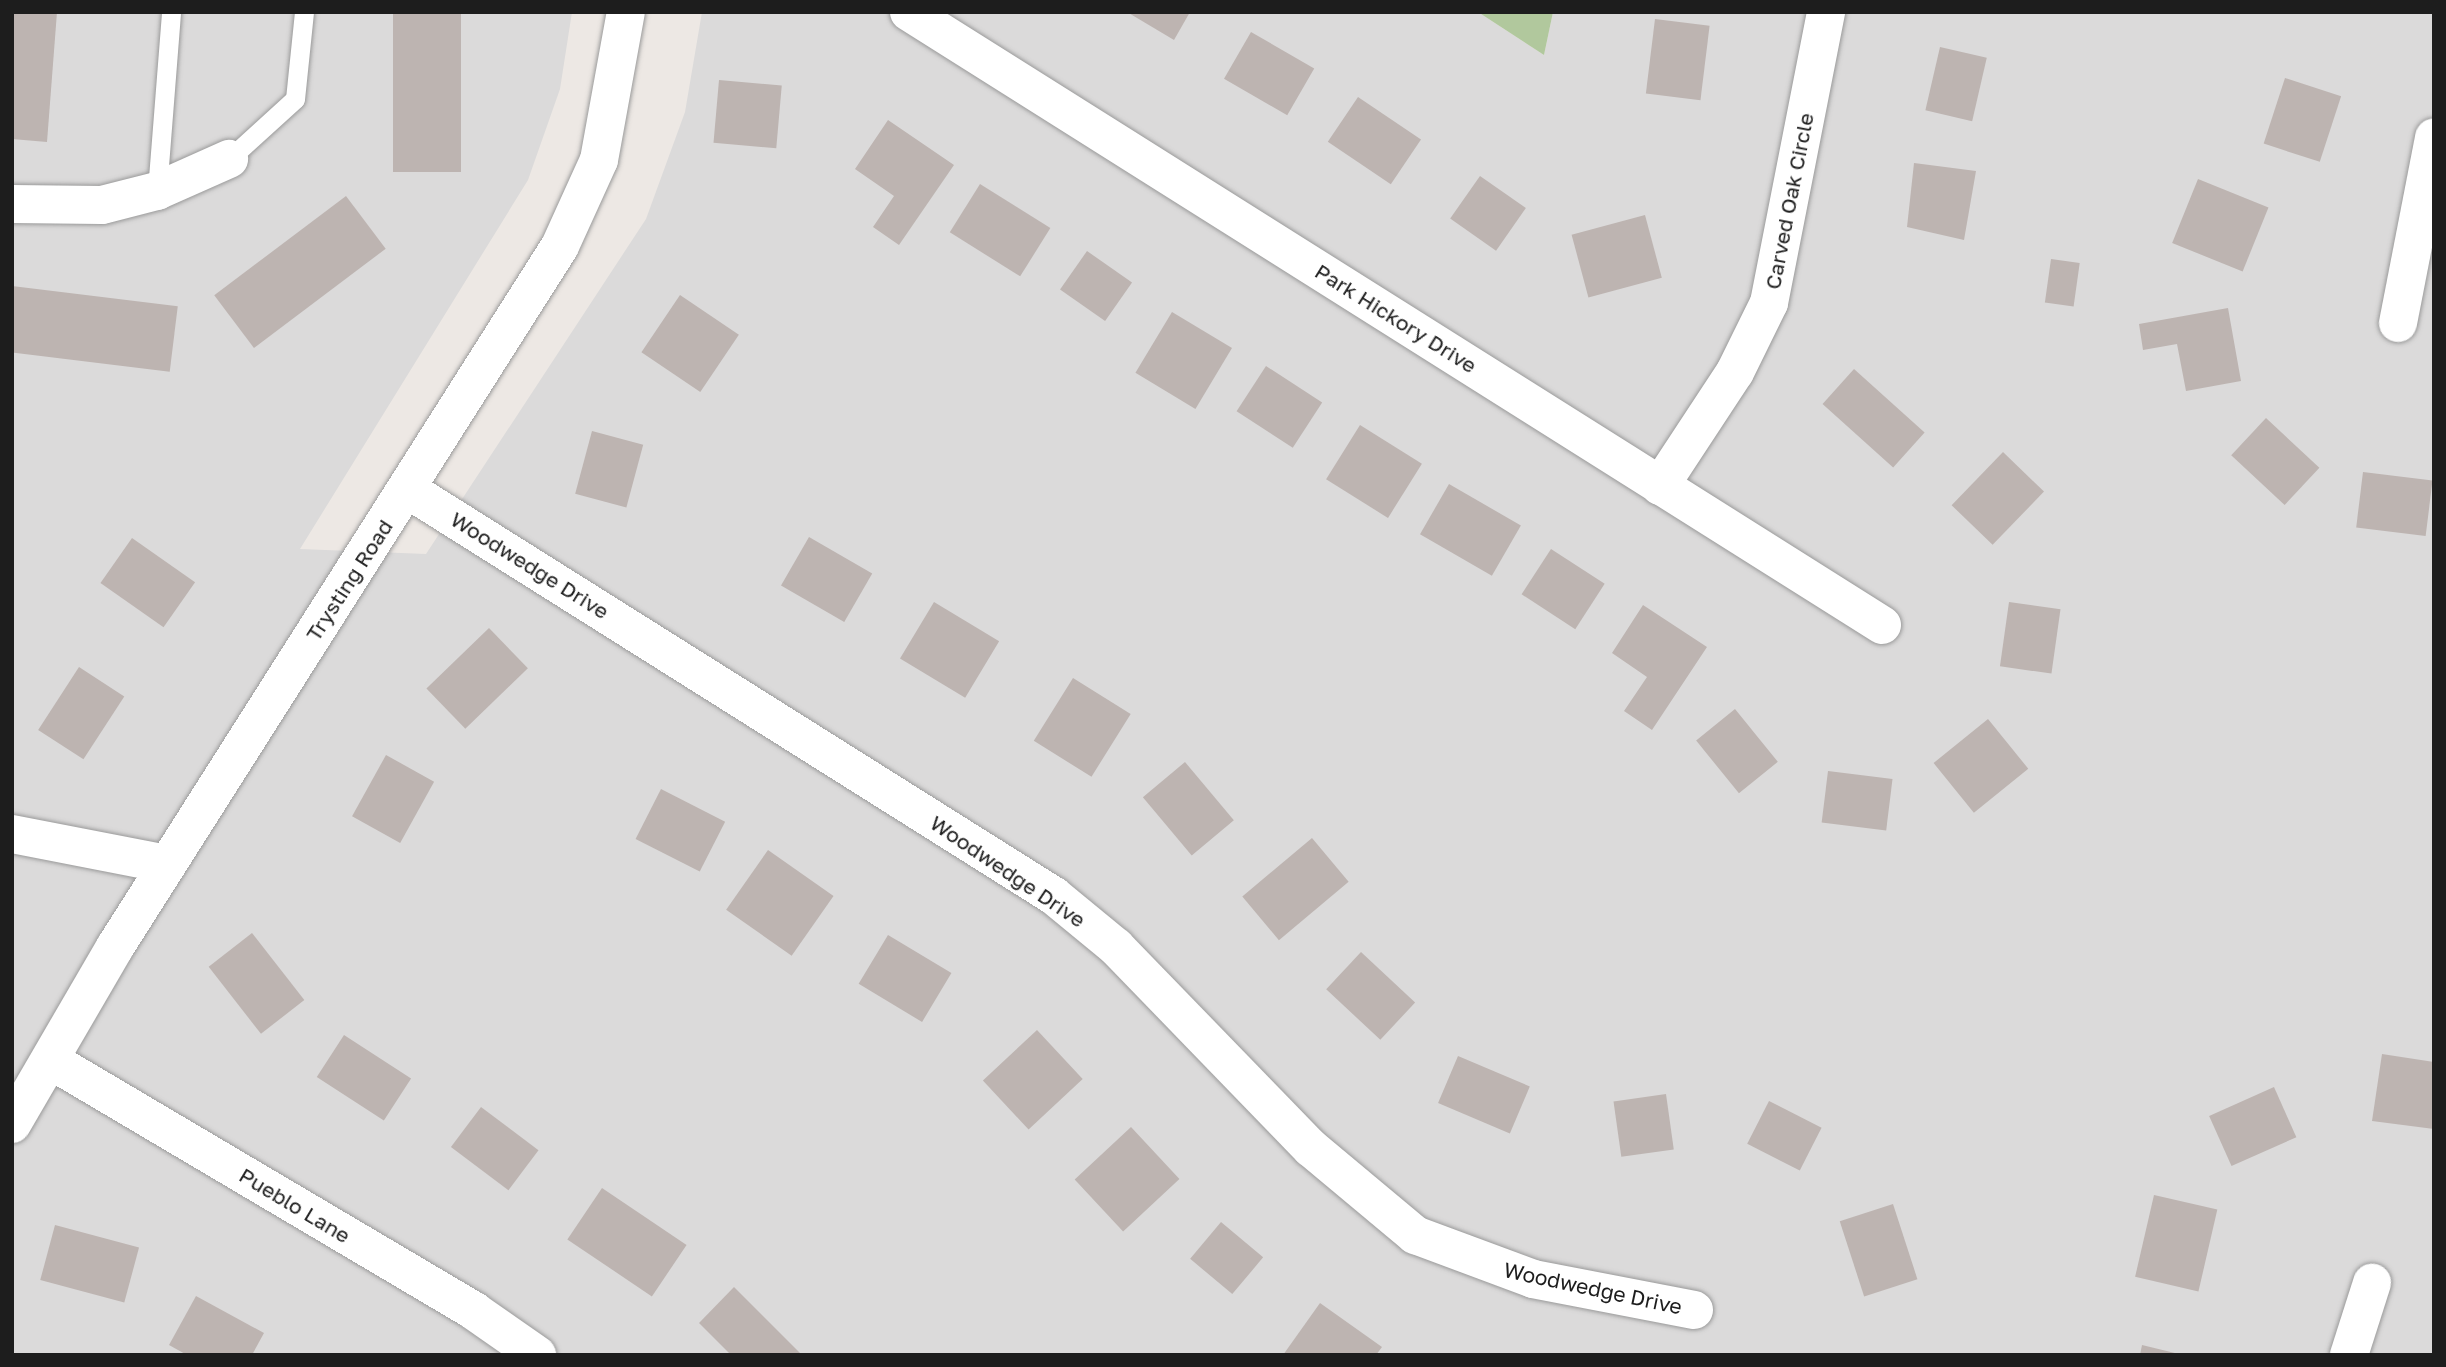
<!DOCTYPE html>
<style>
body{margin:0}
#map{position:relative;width:2446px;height:1367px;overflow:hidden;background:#ede8e4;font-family:"Golos Text",sans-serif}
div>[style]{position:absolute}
.residential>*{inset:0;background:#dbdada}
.forest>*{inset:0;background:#b1c89d}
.building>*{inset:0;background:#bdb4b1;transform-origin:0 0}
.roads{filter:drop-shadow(0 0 2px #9a9a9a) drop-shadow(0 0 2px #9a9a9a)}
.service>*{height:19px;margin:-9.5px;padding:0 9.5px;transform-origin:9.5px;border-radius:9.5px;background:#fff}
.minor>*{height:38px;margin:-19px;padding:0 19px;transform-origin:19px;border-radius:19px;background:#fff}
span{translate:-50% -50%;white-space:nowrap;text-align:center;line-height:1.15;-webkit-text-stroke:6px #fff;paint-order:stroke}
.street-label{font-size:21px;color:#1d1d1d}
.frame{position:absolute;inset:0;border:14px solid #1d1d1d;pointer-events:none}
</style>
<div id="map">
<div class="residential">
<i style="clip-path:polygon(12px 12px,572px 12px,560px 89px,528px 180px,300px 549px,426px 554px,646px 219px,685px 112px,702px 12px,1478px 12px,1544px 55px,1553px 12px,2434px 12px,2434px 1355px,12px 1355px)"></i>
</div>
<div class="forest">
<i style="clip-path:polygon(1478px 12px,1553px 12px,1544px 55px)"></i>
</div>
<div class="building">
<i style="clip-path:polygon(12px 12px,57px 12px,47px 142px,12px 139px)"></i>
<i style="left:393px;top:12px;width:68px;height:160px"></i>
<i style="clip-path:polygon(1127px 12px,1190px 12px,1174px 40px)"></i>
<i style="left:1655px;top:19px;width:55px;height:75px;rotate:7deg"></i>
<i style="left:1251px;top:32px;width:73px;height:54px;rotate:30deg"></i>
<i style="left:1940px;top:47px;width:48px;height:65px;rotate:13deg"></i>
<i style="left:2285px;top:78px;width:59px;height:69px;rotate:18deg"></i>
<i style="left:719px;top:80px;width:63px;height:63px;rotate:5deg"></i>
<i style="left:1358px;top:97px;width:76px;height:54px;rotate:34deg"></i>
<i style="clip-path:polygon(888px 120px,954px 165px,899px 245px,873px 227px,894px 196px,855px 169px)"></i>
<i style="clip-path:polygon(1914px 163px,1976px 171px,1964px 240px,1907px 227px)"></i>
<i style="left:1480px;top:176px;width:56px;height:52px;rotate:35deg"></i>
<i style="left:2198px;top:179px;width:76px;height:69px;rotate:22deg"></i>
<i style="left:980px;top:184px;width:83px;height:57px;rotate:32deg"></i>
<i style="left:346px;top:196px;width:66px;height:165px;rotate:53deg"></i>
<i style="left:1645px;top:215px;width:65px;height:76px;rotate:75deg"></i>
<i style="left:1087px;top:251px;width:55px;height:47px;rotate:35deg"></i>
<i style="left:2051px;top:259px;width:29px;height:44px;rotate:8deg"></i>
<i style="left:12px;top:286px;width:167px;height:66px;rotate:7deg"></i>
<i style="left:680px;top:295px;width:71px;height:69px;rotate:34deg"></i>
<i style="clip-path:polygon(2228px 308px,2241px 381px,2186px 391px,2177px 344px,2143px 350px,2139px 324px)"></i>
<i style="left:1172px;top:312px;width:70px;height:71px;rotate:31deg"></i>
<i style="left:1266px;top:366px;width:67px;height:54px;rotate:33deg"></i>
<i style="left:1854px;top:369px;width:95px;height:47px;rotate:42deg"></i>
<i style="left:2266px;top:418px;width:73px;height:51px;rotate:43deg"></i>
<i style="left:1360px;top:425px;width:73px;height:64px;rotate:32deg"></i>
<i style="left:592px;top:431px;width:53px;height:65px;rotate:15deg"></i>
<i style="left:2003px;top:452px;width:57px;height:74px;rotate:44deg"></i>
<i style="left:2363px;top:472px;width:70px;height:56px;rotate:7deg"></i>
<i style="left:1449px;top:484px;width:83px;height:58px;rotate:30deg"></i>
<i style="left:809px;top:537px;width:73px;height:56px;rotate:30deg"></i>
<i style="left:132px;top:538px;width:77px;height:55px;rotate:35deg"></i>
<i style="left:1551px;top:549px;width:64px;height:54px;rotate:33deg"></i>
<i style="left:934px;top:602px;width:76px;height:66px;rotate:31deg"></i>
<i style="left:2009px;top:602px;width:52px;height:65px;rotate:8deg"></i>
<i style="clip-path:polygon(1643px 605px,1707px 647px,1652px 730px,1624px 711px,1647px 677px,1612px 653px)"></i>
<i style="left:489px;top:628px;width:56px;height:87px;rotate:46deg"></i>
<i style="left:79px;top:667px;width:54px;height:75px;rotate:33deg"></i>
<i style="left:1073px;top:678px;width:68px;height:74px;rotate:32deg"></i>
<i style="left:1735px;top:709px;width:68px;height:50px;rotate:51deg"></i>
<i style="left:1988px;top:719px;width:64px;height:70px;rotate:51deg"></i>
<i style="left:386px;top:755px;width:55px;height:70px;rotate:29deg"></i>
<i style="left:1185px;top:762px;width:76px;height:55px;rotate:50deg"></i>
<i style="left:1828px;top:771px;width:65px;height:52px;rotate:7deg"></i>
<i style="left:661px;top:789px;width:72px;height:56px;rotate:27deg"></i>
<i style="left:1312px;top:838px;width:57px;height:91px;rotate:50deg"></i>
<i style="left:768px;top:850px;width:80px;height:73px;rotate:35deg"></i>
<i style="left:252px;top:933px;width:85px;height:55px;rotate:52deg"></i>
<i style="left:888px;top:935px;width:74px;height:57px;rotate:31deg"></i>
<i style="left:1361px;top:952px;width:74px;height:51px;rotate:43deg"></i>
<i style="left:1037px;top:1030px;width:67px;height:74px;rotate:47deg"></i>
<i style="left:344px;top:1035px;width:80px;height:50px;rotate:33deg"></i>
<i style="clip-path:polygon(2382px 1054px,2434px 1062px,2434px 1129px,2372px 1121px)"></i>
<i style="left:1458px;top:1056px;width:78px;height:51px;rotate:23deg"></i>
<i style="left:2274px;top:1087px;width:55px;height:71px;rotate:66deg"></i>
<i style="left:1666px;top:1094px;width:56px;height:53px;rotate:82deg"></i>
<i style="left:1769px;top:1101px;width:59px;height:48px;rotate:27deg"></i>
<i style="left:481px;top:1107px;width:72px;height:50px;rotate:37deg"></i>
<i style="left:1131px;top:1127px;width:71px;height:77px;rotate:47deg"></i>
<i style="left:602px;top:1188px;width:102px;height:62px;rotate:34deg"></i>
<i style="left:2154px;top:1195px;width:65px;height:84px;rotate:13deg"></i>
<i style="left:1893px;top:1204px;width:79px;height:56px;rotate:72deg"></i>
<i style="left:1221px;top:1222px;width:55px;height:48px;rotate:40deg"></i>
<i style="left:55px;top:1225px;width:87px;height:57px;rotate:15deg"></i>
<i style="clip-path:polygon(734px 1287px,800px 1353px,799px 1355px,731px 1355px,699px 1323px)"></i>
<i style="clip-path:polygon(196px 1296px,264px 1333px,252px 1355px,187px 1355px,169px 1345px)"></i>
<i style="clip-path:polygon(1320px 1303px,1382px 1347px,1376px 1355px,1283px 1355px)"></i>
<i style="clip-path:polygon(2142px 1345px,2179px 1354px,2178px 1355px,2140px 1355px)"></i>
</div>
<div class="roads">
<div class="service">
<i style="left:229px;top:159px;width:89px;rotate:-42.3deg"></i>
<i style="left:295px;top:99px;width:87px;rotate:-84.1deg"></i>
<i style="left:157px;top:191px;width:180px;rotate:-85.5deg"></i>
</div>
<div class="minor">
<i style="left:909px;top:12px;width:1150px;rotate:32.21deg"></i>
<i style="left:12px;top:204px;width:90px;rotate:0.6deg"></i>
<i style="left:102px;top:205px;width:57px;rotate:-14.3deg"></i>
<i style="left:157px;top:191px;width:79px;rotate:-24deg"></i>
<i style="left:2398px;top:323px;width:189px;rotate:-79deg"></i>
<i style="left:1660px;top:486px;width:136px;rotate:-56.7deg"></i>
<i style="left:1735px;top:372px;width:77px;rotate:-63.8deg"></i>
<i style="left:1769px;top:303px;width:297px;rotate:-78.9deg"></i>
<i style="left:407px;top:489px;width:764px;rotate:32.17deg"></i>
<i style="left:1054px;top:896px;width:80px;rotate:39.4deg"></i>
<i style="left:1116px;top:947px;width:280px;rotate:45.9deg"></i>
<i style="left:1311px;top:1148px;width:136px;rotate:39.9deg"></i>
<i style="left:1415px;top:1235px;width:126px;rotate:20.4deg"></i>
<i style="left:1533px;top:1279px;width:164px;rotate:10.9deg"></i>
<i style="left:12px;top:834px;width:158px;rotate:11deg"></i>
<i style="left:50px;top:1060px;width:493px;rotate:30.6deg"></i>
<i style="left:474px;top:1311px;width:77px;rotate:34.9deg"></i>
<i style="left:12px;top:1124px;width:205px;rotate:-59.8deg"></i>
<i style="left:115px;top:947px;width:830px;rotate:-57.59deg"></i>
<i style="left:560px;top:246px;width:94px;rotate:-65.6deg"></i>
<i style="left:599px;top:160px;width:150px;rotate:-79.7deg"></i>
<i style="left:2349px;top:1355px;width:76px;rotate:-72.3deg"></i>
</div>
</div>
<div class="street-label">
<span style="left:1789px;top:201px;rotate:-79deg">Carved Oak Circle</span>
<span style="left:1396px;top:318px;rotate:32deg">Park Hickory Drive</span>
<span style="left:530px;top:565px;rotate:32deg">Woodwedge Drive</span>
<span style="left:349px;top:580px;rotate:-57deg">Trysting Road</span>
<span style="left:1008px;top:871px;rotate:34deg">Woodwedge Drive</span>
<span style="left:295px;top:1205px;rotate:31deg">Pueblo Lane</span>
<span style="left:1593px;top:1288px;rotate:12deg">Woodwedge Drive</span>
</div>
<div class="frame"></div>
</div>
